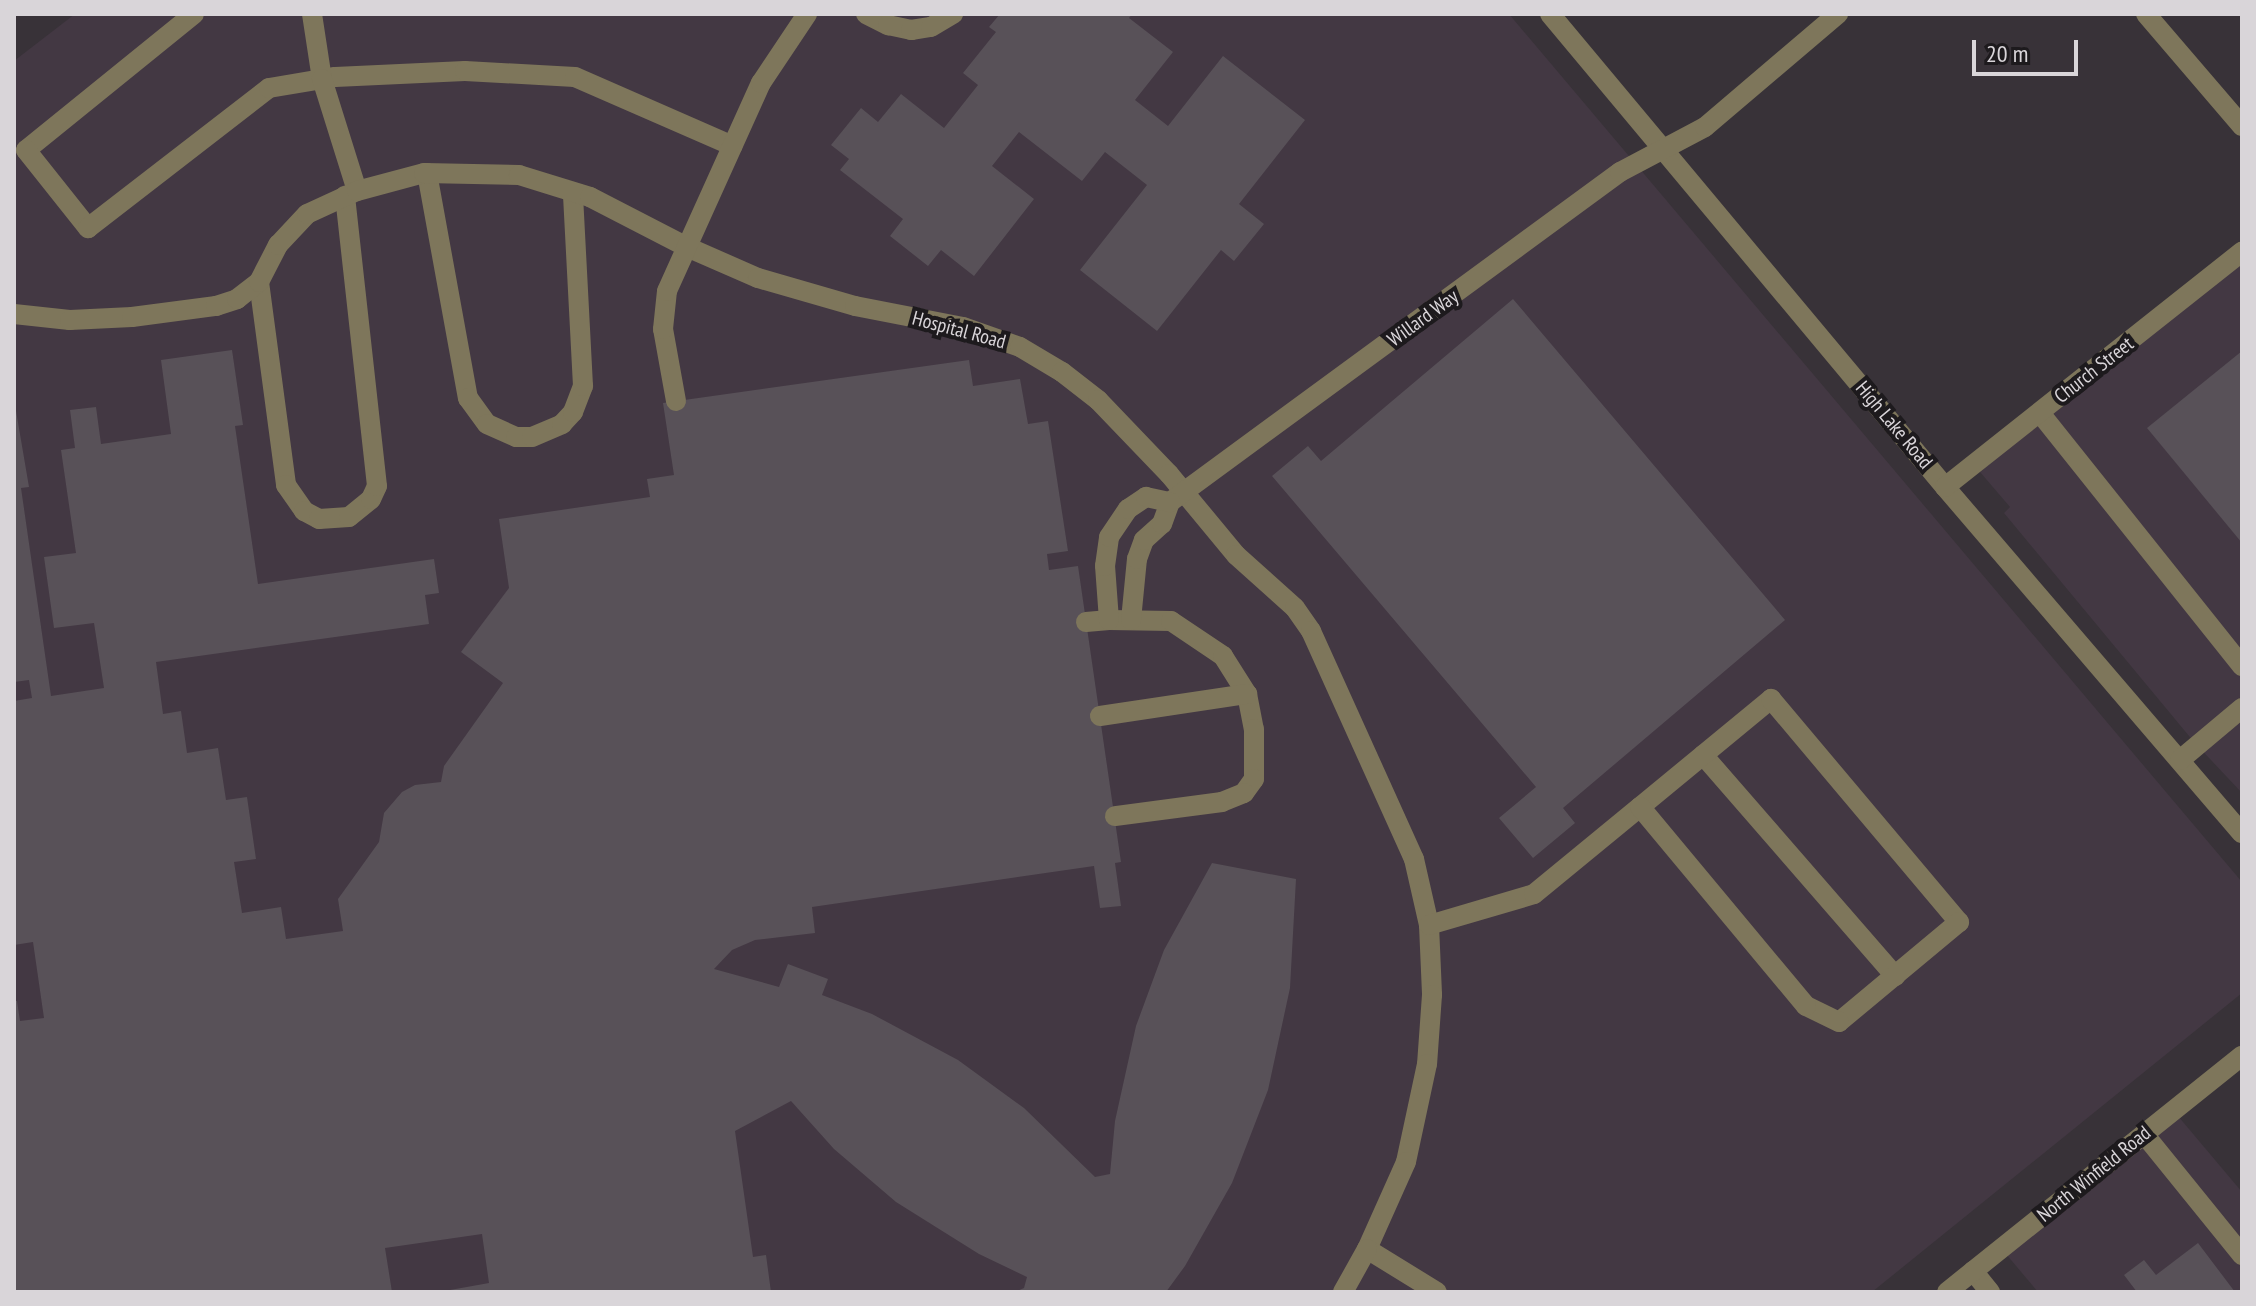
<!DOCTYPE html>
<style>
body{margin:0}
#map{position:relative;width:2256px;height:1306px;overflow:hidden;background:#383238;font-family:"PT Sans Narrow",sans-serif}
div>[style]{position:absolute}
.built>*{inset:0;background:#433843}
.building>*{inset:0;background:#585158}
.minor>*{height:20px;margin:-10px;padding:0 10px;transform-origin:10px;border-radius:10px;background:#7e765b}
span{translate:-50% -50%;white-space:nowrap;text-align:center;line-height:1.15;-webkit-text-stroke:8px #1d1a1d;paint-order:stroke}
.street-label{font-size:20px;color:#d9d5d9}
.frame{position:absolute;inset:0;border:16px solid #d9d5d9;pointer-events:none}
.scale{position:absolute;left:1972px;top:40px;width:106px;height:36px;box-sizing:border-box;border:4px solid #d9d5d9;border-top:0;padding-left:10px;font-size:24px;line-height:28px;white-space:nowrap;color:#d9d5d9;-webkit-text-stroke:6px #1d1a1d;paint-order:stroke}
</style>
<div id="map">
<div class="built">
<i style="clip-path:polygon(75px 14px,1509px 14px,2242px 882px,2242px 993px,1872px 1292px,14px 1292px,14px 61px)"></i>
<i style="clip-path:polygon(2242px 253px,2242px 793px,2194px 742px,2004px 513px,2010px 507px,1980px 472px)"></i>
<i style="clip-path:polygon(2178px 1116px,2242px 1192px,2242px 1292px,2038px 1292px,2006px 1254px)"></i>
</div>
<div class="building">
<i style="clip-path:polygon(1000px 14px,1132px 14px,1129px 18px,1173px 52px,1135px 100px,1168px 126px,1223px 56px,1305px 120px,1239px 204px,1264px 224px,1234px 261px,1221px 250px,1157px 331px,1080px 270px,1147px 185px,1105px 152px,1082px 181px,1019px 132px,992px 166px,1034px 199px,974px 276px,941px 250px,928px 266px,890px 236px,903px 219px,840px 170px,849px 159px,831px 145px,861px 108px,878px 122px,901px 94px,944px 128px,978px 85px,963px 73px,996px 32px,989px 27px)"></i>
<i style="clip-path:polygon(1513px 299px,1785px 620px,1563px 808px,1575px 823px,1533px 858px,1499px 818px,1536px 787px,1272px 476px,1308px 446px,1321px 461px)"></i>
<i style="clip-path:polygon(232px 350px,243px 425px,235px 426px,258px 584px,434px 559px,439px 593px,425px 595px,429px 624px,156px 662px,163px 714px,181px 711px,187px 753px,218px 748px,226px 800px,247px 797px,256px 859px,234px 862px,242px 913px,281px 907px,286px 939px,343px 931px,338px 899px,379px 842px,384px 813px,402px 792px,415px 785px,441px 782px,444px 766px,503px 683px,461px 652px,509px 588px,499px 519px,650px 497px,647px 479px,674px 475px,663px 403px,969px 360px,973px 386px,1020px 379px,1028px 424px,1048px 421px,1068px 551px,1047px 554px,1049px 570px,1078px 566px,1121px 862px,1115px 863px,1121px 906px,1100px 908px,1094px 866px,812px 907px,815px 933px,755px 940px,732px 950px,714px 969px,779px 987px,788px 964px,828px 979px,822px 995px,872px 1014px,958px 1060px,1024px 1108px,1095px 1177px,1110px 1174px,1115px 1121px,1136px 1026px,1164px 950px,1212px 863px,1296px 879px,1290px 988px,1268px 1090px,1232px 1183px,1185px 1266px,1166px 1292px,1015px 1292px,1024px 1288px,1027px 1277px,979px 1254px,896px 1202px,834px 1149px,791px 1101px,735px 1131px,753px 1257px,766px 1255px,771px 1292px,439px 1292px,489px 1283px,482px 1234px,385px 1248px,392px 1292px,14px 1292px,14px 1001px,17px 1001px,20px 1021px,44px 1018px,33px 942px,14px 945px,14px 701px,32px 698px,29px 680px,14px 682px,14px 399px,29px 487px,21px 488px,51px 696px,104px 688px,94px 623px,54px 628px,44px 557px,76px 553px,61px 450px,75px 448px,70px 410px,96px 407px,101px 444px,171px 434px,161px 360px)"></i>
<i style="clip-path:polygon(2242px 351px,2242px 543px,2147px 428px)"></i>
<i style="clip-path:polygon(2198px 1243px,2235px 1292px,2137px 1292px,2124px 1275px,2144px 1260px,2156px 1275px)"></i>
</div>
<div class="minor">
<i style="left:194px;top:14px;width:216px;rotate:141deg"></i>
<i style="left:26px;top:150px;width:100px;rotate:51.5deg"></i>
<i style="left:88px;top:228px;width:229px;rotate:-37.7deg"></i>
<i style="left:269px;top:88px;width:67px;rotate:-9.5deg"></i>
<i style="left:335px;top:77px;width:130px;rotate:-2.6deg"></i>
<i style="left:465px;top:71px;width:110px;rotate:3.1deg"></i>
<i style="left:575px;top:77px;width:172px;rotate:23.6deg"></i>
<i style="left:312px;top:14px;width:66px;rotate:81.3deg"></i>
<i style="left:322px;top:79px;width:117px;rotate:72.6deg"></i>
<i style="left:866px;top:14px;width:25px;rotate:27deg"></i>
<i style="left:888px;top:25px;width:24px;rotate:12deg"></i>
<i style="left:911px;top:30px;width:20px;rotate:-9deg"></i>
<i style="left:931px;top:27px;width:26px;rotate:-31deg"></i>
<i style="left:1550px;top:14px;width:616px;rotate:50.13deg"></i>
<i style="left:1945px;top:487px;width:456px;rotate:49.4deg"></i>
<i style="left:2146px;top:14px;width:148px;rotate:49.4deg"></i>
<i style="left:427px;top:173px;width:229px;rotate:79.7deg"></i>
<i style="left:468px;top:398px;width:32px;rotate:54deg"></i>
<i style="left:487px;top:424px;width:32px;rotate:24deg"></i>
<i style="left:516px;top:437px;width:16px"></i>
<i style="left:532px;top:437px;width:33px;rotate:-23deg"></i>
<i style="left:562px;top:424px;width:16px;rotate:-47deg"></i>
<i style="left:573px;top:412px;width:28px;rotate:-69deg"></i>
<i style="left:583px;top:386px;width:194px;rotate:-93deg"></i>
<i style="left:259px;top:282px;width:205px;rotate:82.4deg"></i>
<i style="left:286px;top:485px;width:32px;rotate:55deg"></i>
<i style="left:304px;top:511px;width:17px;rotate:28deg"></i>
<i style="left:319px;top:519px;width:30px;rotate:-4deg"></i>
<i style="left:349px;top:517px;width:28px;rotate:-39deg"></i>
<i style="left:371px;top:499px;width:14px;rotate:-65deg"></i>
<i style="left:377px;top:486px;width:292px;rotate:-96.3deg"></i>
<i style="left:14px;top:314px;width:56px;rotate:6.1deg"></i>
<i style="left:70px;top:320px;width:62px;rotate:-2.8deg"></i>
<i style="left:132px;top:317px;width:85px;rotate:-7.5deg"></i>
<i style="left:216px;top:306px;width:22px;rotate:-18deg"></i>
<i style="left:237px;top:299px;width:28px;rotate:-38deg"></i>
<i style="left:259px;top:282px;width:42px;rotate:-62.8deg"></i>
<i style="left:278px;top:245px;width:42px;rotate:-46.9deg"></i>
<i style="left:307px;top:214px;width:55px;rotate:-24.7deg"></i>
<i style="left:357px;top:191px;width:69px;rotate:-15deg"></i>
<i style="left:424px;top:173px;width:95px;rotate:1.2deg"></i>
<i style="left:519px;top:175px;width:74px;rotate:17.2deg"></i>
<i style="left:590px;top:197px;width:109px;rotate:27.3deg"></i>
<i style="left:687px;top:247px;width:77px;rotate:23.6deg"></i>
<i style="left:758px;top:278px;width:101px;rotate:16.1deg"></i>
<i style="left:855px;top:306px;width:110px;rotate:11deg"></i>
<i style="left:963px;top:327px;width:60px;rotate:19.3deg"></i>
<i style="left:1020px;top:347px;width:49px;rotate:30.8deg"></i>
<i style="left:1062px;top:372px;width:46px;rotate:37.9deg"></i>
<i style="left:1098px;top:400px;width:103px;rotate:46.2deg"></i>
<i style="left:1169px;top:474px;width:105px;rotate:50.4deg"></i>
<i style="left:1236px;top:555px;width:79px;rotate:41.9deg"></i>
<i style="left:1295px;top:608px;width:28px;rotate:55deg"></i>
<i style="left:1311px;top:631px;width:250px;rotate:65.7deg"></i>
<i style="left:1414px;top:859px;width:68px;rotate:77.2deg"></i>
<i style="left:1429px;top:925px;width:70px;rotate:87.5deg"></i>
<i style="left:1432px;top:995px;width:69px;rotate:94.1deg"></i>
<i style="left:1427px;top:1064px;width:100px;rotate:102.1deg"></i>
<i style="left:1406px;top:1162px;width:95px;rotate:114.1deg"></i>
<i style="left:1367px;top:1249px;width:82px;rotate:31.6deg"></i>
<i style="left:676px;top:401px;width:73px;rotate:-100.2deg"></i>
<i style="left:663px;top:329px;width:38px;rotate:-84deg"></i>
<i style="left:667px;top:291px;width:228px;rotate:-65.7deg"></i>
<i style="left:761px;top:83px;width:83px;rotate:-56.3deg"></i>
<i style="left:2040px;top:413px;width:324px;rotate:51.4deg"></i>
<i style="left:1945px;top:487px;width:379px;rotate:-38.4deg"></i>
<i style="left:1109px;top:620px;width:62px;rotate:0.9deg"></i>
<i style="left:1171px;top:621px;width:63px;rotate:33.9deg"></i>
<i style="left:1223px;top:656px;width:45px;rotate:57.7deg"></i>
<i style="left:1247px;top:694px;width:36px;rotate:79deg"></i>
<i style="left:1254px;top:729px;width:50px;rotate:90deg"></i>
<i style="left:1254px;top:779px;width:17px;rotate:126deg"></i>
<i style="left:1244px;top:793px;width:24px;rotate:158deg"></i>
<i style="left:1222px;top:802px;width:108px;rotate:172.5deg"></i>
<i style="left:1131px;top:620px;width:61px;rotate:-84.4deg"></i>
<i style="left:1137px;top:559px;width:20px;rotate:-70deg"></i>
<i style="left:1144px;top:540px;width:24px;rotate:-42deg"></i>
<i style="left:1162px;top:524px;width:23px;rotate:-70deg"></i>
<i style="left:1170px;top:502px;width:558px;rotate:-36.25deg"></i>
<i style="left:1620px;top:172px;width:96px;rotate:-27.9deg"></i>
<i style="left:1705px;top:127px;width:175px;rotate:-40.4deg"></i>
<i style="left:1086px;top:622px;width:23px;rotate:-5deg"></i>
<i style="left:1109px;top:620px;width:54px;rotate:-94.2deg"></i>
<i style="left:1105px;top:566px;width:29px;rotate:-82deg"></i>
<i style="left:1109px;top:537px;width:34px;rotate:-56deg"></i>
<i style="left:1128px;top:509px;width:22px;rotate:-34deg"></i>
<i style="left:1146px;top:497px;width:25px;rotate:12deg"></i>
<i style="left:1100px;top:716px;width:149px;rotate:-8.5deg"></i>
<i style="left:1703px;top:755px;width:293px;rotate:49deg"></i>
<i style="left:2180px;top:760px;width:81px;rotate:-40deg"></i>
<i style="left:1429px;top:925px;width:109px;rotate:-16.4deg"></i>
<i style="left:1534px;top:894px;width:137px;rotate:-39.4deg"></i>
<i style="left:1640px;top:807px;width:170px;rotate:-39.5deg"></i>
<i style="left:1771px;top:699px;width:292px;rotate:49.9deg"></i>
<i style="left:1959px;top:922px;width:156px;rotate:140.2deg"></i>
<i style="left:1839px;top:1022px;width:37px;rotate:-154deg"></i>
<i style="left:1806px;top:1006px;width:259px;rotate:-129.8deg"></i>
<i style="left:2144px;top:1134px;width:156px;rotate:51deg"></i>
<i style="left:1973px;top:1271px;width:27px;rotate:51deg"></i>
<i style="left:1343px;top:1292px;width:49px;rotate:-60.8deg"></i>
<i style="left:1947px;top:1292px;width:378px;rotate:-38.7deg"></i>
</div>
<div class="street-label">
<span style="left:1423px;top:318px;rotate:-36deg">Willard Way</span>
<span style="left:959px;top:330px;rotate:15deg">Hospital Road</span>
<span style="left:2094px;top:370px;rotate:-38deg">Church Street</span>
<span style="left:1894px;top:425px;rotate:50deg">High Lake Road</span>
<span style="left:2094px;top:1174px;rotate:-39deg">North Winfield Road</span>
</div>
<div class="frame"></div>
<div class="scale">20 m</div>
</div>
